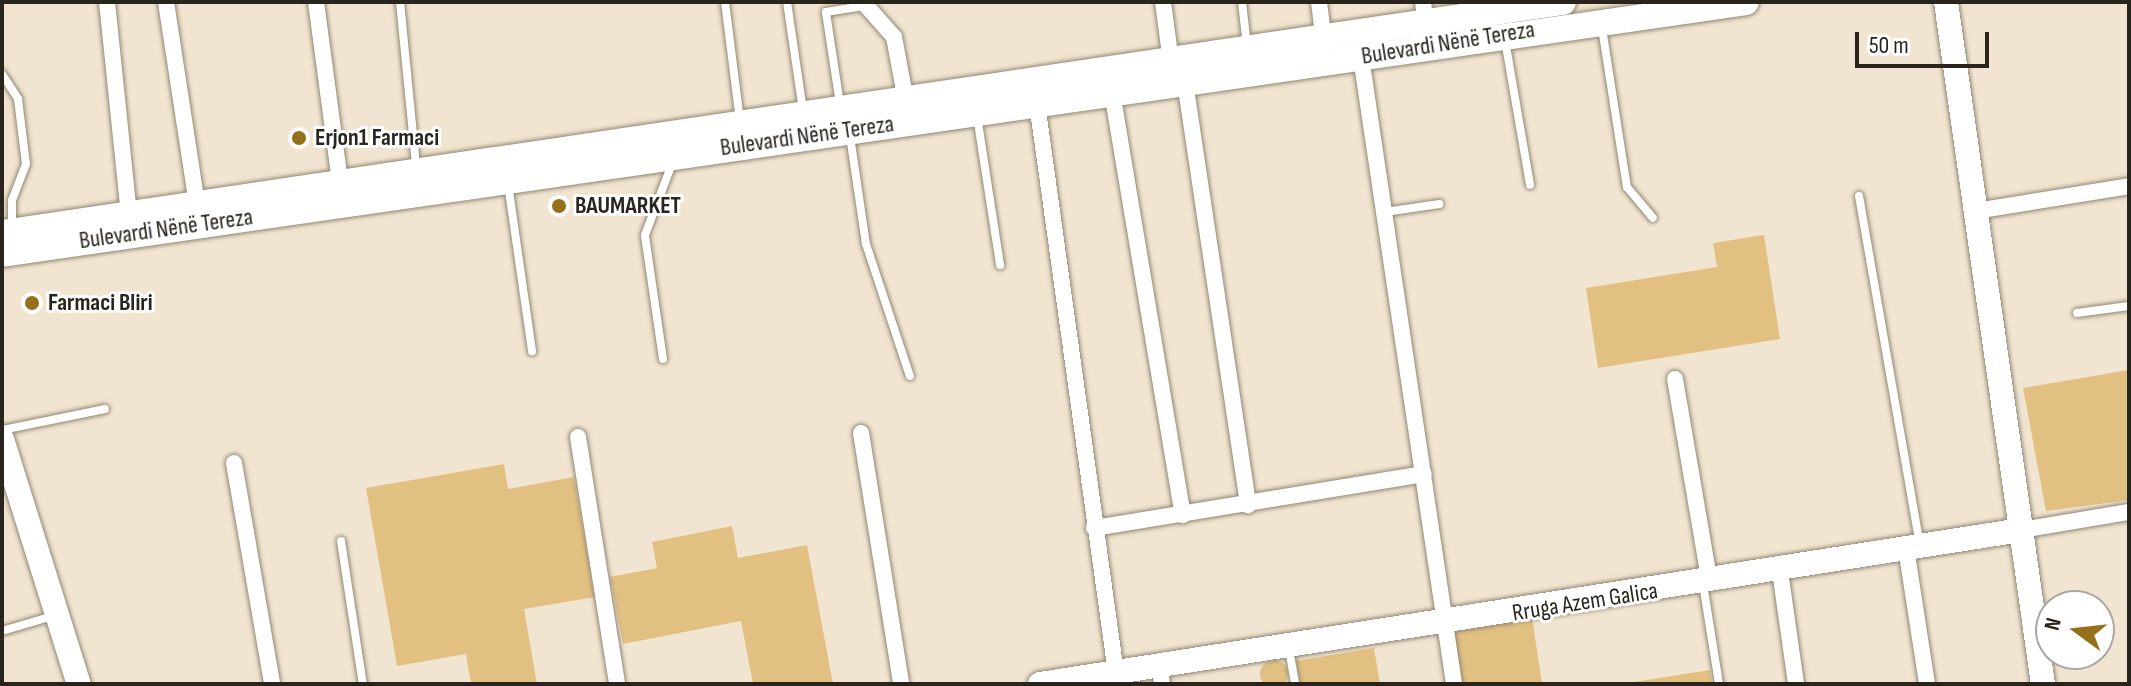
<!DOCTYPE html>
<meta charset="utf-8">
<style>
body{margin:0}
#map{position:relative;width:2131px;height:686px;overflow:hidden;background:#f1e5d1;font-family:"Sofia Sans Condensed",sans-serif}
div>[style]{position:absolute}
.green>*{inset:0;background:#e2c082}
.round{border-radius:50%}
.roads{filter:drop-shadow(0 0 2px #918774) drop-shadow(0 0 2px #918774)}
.lane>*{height:8px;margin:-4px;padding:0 4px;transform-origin:4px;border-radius:4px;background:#fff}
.street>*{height:16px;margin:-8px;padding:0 8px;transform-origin:8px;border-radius:8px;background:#fff}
.secondary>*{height:24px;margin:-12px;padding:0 12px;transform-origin:12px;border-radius:12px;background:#fff}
.primary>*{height:26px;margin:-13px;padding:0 13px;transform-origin:13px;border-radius:13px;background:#fff}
.dots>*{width:22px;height:22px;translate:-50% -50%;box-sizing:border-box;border:4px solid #fff;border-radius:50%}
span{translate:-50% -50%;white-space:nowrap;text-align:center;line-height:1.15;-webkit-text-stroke:6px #fff;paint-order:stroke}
.street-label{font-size:24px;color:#29251d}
.poi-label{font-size:24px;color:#29251d;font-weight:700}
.left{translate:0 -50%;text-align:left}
.frame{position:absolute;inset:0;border:4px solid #29251d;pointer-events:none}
.north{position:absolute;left:2035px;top:590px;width:80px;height:80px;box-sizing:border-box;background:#fff;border:2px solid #a9a8a5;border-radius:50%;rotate:285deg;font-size:22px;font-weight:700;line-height:32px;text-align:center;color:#29251d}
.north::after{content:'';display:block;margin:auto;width:28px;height:36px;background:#966f1a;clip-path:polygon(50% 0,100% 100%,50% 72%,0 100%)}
.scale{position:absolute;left:1855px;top:32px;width:134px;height:36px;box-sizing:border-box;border:4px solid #29251d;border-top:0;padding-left:10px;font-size:24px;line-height:28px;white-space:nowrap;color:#29251d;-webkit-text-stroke:6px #fff;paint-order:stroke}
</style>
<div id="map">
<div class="green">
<i style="clip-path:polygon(1764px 235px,1780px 339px,1598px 368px,1586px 288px,1717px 267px,1713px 243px)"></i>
<i style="clip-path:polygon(2129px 370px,2129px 500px,2046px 511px,2023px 388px)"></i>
<i style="clip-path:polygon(504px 464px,508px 489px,574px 477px,595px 597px,524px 609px,537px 684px,471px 684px,466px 654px,397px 666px,366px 488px)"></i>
<i style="clip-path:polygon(732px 526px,738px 558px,807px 545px,833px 684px,753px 684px,741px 621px,623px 644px,610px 577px,657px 568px,652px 542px)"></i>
<i style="clip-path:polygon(1532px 617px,1542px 684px,1459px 684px,1451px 630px)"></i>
<i style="clip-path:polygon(1374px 648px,1380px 684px,1300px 684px,1296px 661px)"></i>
<i class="round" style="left:1260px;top:660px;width:28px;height:28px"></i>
<i style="clip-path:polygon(1710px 670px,1712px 684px,1621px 684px)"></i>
</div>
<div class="roads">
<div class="lane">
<i style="left:400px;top:2px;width:165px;rotate:84.4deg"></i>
<i style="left:725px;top:2px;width:119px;rotate:82.8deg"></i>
<i style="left:787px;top:2px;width:110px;rotate:81.6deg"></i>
<i style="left:1242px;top:2px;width:44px;rotate:83.5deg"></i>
<i style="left:1602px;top:28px;width:161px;rotate:81.1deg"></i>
<i style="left:1627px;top:187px;width:40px;rotate:50deg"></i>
<i style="left:1505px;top:40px;width:147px;rotate:80.2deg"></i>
<i style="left:2px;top:74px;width:30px;rotate:57deg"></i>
<i style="left:18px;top:99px;width:65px;rotate:83deg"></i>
<i style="left:26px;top:164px;width:39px;rotate:111deg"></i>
<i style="left:12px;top:200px;width:27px;rotate:90deg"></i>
<i style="left:840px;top:104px;width:93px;rotate:-98.7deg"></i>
<i style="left:826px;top:12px;width:38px;rotate:-9deg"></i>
<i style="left:977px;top:116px;width:151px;rotate:81.2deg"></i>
<i style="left:850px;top:136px;width:109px;rotate:81.6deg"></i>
<i style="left:866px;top:244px;width:139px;rotate:71.6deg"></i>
<i style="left:508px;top:184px;width:169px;rotate:81.8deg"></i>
<i style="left:1859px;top:196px;width:354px;rotate:80.1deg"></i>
<i style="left:1385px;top:212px;width:55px;rotate:-8.4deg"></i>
<i style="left:2077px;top:313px;width:52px;rotate:-7.7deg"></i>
<i style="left:663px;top:359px;width:125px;rotate:-98.3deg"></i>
<i style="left:645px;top:235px;width:76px;rotate:-69.2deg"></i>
<i style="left:2px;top:430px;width:105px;rotate:-11.5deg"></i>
<i style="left:341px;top:541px;width:145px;rotate:81.3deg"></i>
<i style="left:1703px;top:584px;width:101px;rotate:80.9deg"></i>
<i style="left:2px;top:631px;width:53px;rotate:-16.4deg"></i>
<i style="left:1289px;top:649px;width:36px;rotate:80deg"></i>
</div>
<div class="street">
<i style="left:107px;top:2px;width:213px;rotate:84.1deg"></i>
<i style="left:166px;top:2px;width:204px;rotate:81.3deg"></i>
<i style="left:316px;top:2px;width:183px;rotate:82.4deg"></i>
<i style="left:863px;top:2px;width:47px;rotate:48.5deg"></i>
<i style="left:894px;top:37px;width:65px;rotate:79.4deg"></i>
<i style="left:1163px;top:2px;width:61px;rotate:82.4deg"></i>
<i style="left:1319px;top:2px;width:38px;rotate:83deg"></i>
<i style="left:1423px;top:2px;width:23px;rotate:83deg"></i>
<i style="left:1361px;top:57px;width:634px;rotate:81.56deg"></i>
<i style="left:1185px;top:82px;width:428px;rotate:81.5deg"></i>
<i style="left:1112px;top:92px;width:429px;rotate:80.5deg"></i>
<i style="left:1037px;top:103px;width:575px;rotate:82.11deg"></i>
<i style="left:1975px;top:211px;width:156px;rotate:-9.2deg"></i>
<i style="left:1675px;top:379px;width:207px;rotate:80.3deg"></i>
<i style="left:861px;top:433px;width:254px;rotate:80.9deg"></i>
<i style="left:578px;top:437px;width:250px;rotate:81deg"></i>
<i style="left:234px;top:463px;width:224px;rotate:80.2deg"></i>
<i style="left:1094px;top:528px;width:334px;rotate:-9.3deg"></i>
<i style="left:2021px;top:530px;width:109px;rotate:-9.5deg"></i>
<i style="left:1906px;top:548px;width:138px;rotate:81.2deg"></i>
<i style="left:1780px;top:571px;width:114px;rotate:81.9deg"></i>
<i style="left:1160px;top:666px;width:18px;rotate:84deg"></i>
</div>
<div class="secondary">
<i style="left:1946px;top:2px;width:689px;rotate:81.91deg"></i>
<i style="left:2px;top:439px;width:257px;rotate:72.6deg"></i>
<i style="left:1040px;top:684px;width:993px;rotate:-8.92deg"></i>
</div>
<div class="primary">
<i style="left:2px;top:233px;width:1578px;rotate:-8.42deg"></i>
<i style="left:2px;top:254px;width:1762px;rotate:-8.22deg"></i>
</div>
</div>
<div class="dots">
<i style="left:299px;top:138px;background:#966f1a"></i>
<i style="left:559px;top:206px;background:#966f1a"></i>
<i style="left:32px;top:303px;background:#966f1a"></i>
</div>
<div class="street-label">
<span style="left:1448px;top:43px;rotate:-9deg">Bulevardi Nënë Tereza</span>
<span style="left:807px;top:136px;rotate:-8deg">Bulevardi Nënë Tereza</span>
<span style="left:166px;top:229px;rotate:-8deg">Bulevardi Nënë Tereza</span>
<span style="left:1585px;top:602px;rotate:-9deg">Rruga Azem Galica</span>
</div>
<div class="poi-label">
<span class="left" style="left:315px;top:138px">Erjon1 Farmaci</span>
<span class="left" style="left:575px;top:206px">BAUMARKET</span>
<span class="left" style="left:48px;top:303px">Farmaci Bliri</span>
</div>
<div class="frame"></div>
<div class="north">N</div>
<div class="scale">50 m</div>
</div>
